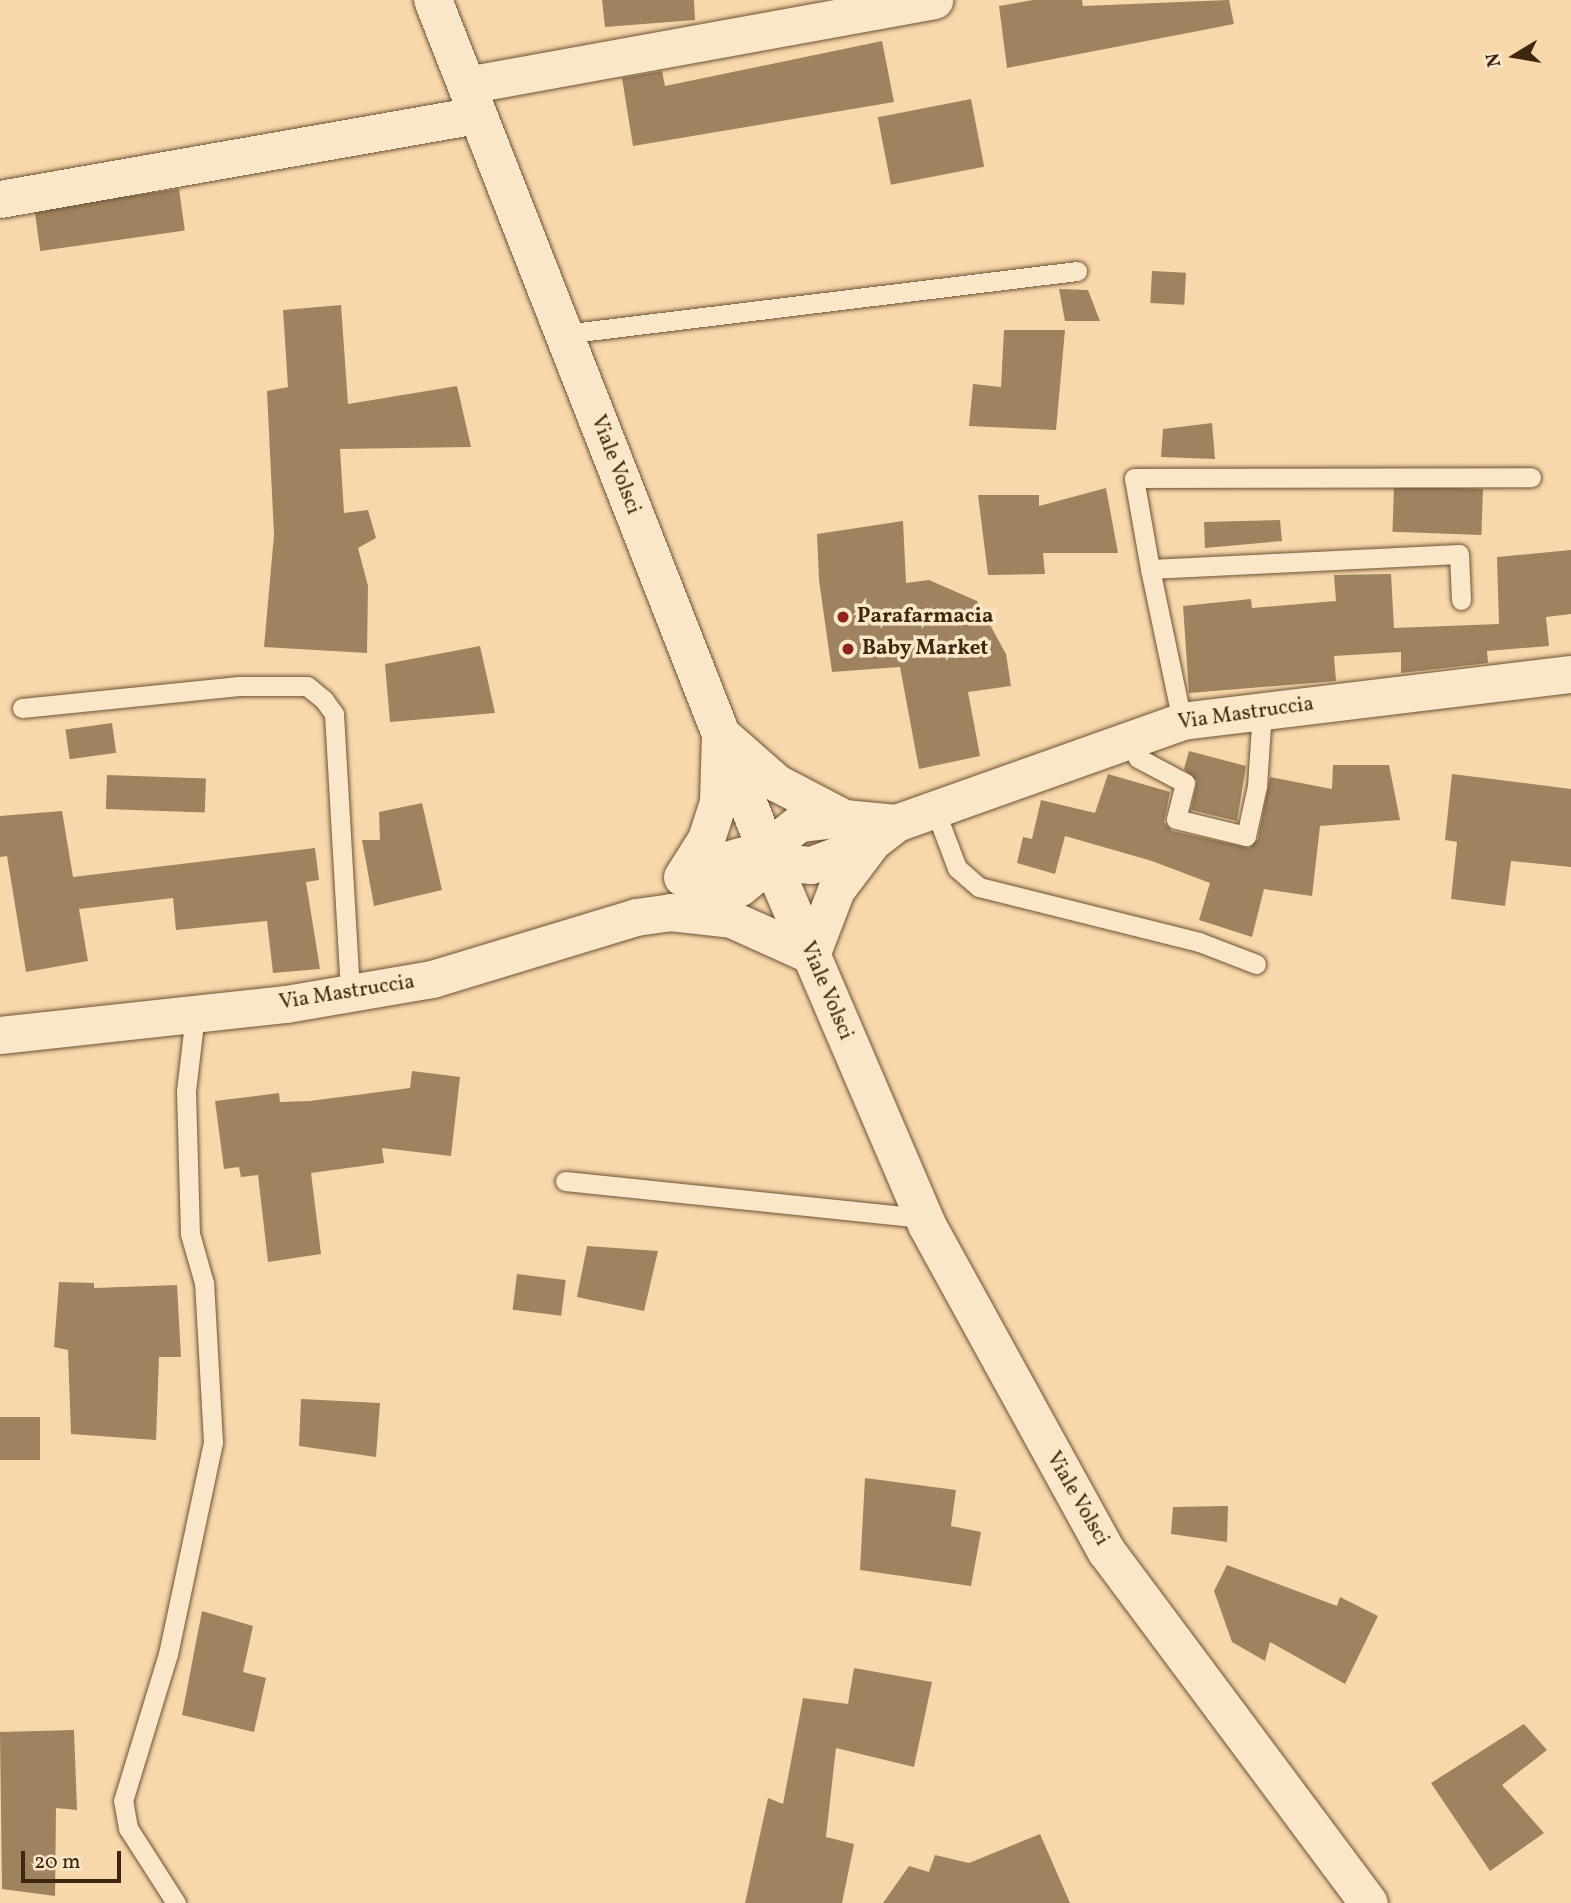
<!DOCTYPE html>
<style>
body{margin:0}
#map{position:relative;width:1571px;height:1903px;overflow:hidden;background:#f7d8aa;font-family:Vollkorn,serif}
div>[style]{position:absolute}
.building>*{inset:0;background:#9e835f;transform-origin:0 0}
.roads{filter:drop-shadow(0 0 2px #6c5335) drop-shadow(0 0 2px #6c5335)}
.service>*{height:19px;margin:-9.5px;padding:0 9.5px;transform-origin:9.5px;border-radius:9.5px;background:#fae6c8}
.minor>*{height:37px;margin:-18.5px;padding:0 18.5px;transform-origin:18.5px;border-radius:18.5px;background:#fae6c8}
.secondary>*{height:38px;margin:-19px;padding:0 19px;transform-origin:19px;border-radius:19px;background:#fae6c8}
.dots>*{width:19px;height:19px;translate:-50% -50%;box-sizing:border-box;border:4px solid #fae6c8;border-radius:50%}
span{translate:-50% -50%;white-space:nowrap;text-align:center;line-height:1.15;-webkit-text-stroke:7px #fae6c8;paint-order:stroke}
.street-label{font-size:21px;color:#3d270e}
.poi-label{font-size:21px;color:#3d270e;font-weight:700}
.left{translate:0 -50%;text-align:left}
.north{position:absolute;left:1480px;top:21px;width:70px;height:70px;-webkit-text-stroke:5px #fae6c8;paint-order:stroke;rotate:259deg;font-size:19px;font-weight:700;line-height:28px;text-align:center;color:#3d270e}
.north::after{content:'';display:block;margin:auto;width:24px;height:32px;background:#3d270e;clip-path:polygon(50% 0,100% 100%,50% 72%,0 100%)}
.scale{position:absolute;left:21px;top:1851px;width:100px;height:32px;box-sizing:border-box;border:4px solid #3d270e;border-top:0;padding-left:9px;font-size:21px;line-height:24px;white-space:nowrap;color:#3d270e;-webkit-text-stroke:5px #fae6c8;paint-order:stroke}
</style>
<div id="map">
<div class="building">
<i style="clip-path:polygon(602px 0,694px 0,695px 20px,605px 27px)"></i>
<i style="clip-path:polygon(1033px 0,1082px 0,1083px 6px,1229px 0,1234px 24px,1007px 68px,999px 6px)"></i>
<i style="clip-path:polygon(882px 41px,894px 102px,633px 146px,622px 78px,662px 71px,665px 86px)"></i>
<i style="left:971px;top:99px;width:69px;height:95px;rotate:79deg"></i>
<i style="left:179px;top:189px;width:42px;height:146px;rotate:82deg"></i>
<i style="left:1152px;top:271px;width:34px;height:32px;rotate:3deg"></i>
<i style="clip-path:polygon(1059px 289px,1088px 290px,1100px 321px,1065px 321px)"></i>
<i style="clip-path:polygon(341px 305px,348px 404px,457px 386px,471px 447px,340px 449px,344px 513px,368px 510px,376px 538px,358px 548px,368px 586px,367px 653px,264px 647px,274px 535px,267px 391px,288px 387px,283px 310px)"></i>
<i style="clip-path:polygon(1004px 330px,1065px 330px,1056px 430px,969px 426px,973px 384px,1001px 387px)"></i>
<i style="clip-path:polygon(1212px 423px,1215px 459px,1161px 457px,1163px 429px)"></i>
<i style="clip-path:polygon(1106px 488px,1118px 553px,1043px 553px,1045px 574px,988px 575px,978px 495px,1039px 495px,1039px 506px)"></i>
<i style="left:1483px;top:489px;width:46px;height:89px;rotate:92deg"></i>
<i style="clip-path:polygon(1280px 520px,1282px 541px,1205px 548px,1204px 522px)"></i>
<i style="clip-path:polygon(903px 521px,906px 583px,929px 580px,977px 601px,1006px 654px,1011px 686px,968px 692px,980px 756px,919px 769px,900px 667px,832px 672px,819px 580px,817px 534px)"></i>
<i style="clip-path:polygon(1571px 550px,1571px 614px,1546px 617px,1549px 646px,1487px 651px,1488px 663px,1401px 673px,1401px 652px,1334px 656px,1336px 681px,1189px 693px,1183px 606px,1251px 599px,1252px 608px,1336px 601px,1334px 575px,1391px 574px,1394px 628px,1499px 624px,1497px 557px)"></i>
<i style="clip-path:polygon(480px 646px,495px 713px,390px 722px,385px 664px)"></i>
<i style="left:112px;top:723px;width:30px;height:47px;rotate:82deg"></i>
<i style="clip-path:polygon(1189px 751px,1246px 766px,1237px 821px,1191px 810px,1197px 781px,1184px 769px)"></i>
<i style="clip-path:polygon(1333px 765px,1389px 765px,1400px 820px,1320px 826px,1312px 896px,1264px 889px,1252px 937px,1199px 920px,1210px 883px,1152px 861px,1065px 836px,1055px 874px,1017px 863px,1023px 837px,1032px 839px,1041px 800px,1095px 813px,1108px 774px,1170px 792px,1164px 822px,1172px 831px,1249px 848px,1258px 839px,1270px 777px,1332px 789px)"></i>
<i style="clip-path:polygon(1452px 774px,1571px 789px,1571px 867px,1511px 861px,1505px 906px,1451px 899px,1457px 842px,1445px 840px)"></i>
<i style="left:107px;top:775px;width:99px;height:34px;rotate:2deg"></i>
<i style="clip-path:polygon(422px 803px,442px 890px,374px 906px,362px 840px,380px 840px,379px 812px)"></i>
<i style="clip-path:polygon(62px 811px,73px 877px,315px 848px,319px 880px,306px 882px,320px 969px,273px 973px,267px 921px,176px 930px,173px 898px,79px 909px,88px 961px,26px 972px,7px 856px,0 857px,0 816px)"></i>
<i style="clip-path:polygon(412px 1071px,460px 1077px,451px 1156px,382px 1148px,384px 1163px,311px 1173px,321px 1254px,268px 1262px,258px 1175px,241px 1177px,239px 1167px,224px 1169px,215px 1101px,279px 1093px,280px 1102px,310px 1101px,410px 1088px)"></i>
<i style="clip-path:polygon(587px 1246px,658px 1251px,644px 1311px,577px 1297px)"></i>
<i style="left:517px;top:1274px;width:49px;height:36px;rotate:7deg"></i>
<i style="clip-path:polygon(59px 1282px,94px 1283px,94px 1288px,177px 1285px,181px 1357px,159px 1357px,156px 1440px,71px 1434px,68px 1350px,54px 1347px)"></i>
<i style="clip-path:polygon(301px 1399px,380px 1403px,376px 1457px,299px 1446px)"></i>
<i style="left:0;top:1417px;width:40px;height:43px"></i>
<i style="clip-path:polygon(865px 1478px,956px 1490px,951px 1526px,981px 1532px,971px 1586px,860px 1570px)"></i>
<i style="clip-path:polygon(1228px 1506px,1227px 1542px,1171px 1534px,1173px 1507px)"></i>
<i style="clip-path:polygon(1227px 1565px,1337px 1606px,1340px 1597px,1378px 1616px,1345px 1684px,1270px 1642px,1265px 1661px,1232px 1642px,1214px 1591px)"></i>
<i style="clip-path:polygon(202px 1611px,253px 1626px,243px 1672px,266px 1678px,254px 1732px,182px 1715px)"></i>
<i style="clip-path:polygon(854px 1668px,932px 1682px,914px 1767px,836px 1748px,826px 1837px,854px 1844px,842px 1903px,745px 1903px,768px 1798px,783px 1804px,803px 1698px,848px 1704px)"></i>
<i style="clip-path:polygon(1524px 1724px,1547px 1750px,1502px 1785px,1544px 1833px,1490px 1871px,1431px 1783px)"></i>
<i style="clip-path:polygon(74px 1730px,77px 1810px,56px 1808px,55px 1896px,2px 1889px,0 1732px)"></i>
<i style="clip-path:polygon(1040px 1834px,1070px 1903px,883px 1903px,909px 1866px,929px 1872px,935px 1855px,969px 1863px)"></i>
</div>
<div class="roads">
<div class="service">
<i style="left:564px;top:334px;width:517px;rotate:-7deg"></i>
<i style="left:1150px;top:569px;width:92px;rotate:-100deg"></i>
<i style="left:1134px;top:478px;width:397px;rotate:-0.1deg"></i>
<i style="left:22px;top:708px;width:218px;rotate:-5.8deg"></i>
<i style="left:239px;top:686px;width:68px"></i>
<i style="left:307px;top:686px;width:22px;rotate:39deg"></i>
<i style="left:324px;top:700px;width:17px;rotate:54deg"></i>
<i style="left:334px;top:714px;width:279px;rotate:86.7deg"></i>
<i style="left:1182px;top:721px;width:155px;rotate:-101.9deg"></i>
<i style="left:1150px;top:569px;width:309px;rotate:-2.8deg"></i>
<i style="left:1459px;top:554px;width:46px;rotate:87.5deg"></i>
<i style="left:1128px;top:737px;width:23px;rotate:65deg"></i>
<i style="left:1138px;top:758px;width:53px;rotate:28deg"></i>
<i style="left:1185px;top:783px;width:37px;rotate:104deg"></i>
<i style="left:1176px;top:819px;width:72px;rotate:13.7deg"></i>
<i style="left:1246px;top:836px;width:51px;rotate:-77.6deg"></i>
<i style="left:1257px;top:786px;width:75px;rotate:-86.2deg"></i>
<i style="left:935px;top:810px;width:62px;rotate:69.2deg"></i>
<i style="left:957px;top:868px;width:29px;rotate:41deg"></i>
<i style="left:979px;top:887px;width:227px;rotate:14deg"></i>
<i style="left:1199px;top:942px;width:61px;rotate:21.1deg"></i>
<i style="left:565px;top:1181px;width:362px;rotate:5.9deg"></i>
<i style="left:176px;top:1903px;width:89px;rotate:-122.6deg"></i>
<i style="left:128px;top:1828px;width:27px;rotate:-100deg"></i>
<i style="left:123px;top:1801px;width:154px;rotate:-73deg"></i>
<i style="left:168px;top:1654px;width:217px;rotate:-78deg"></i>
<i style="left:213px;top:1442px;width:159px;rotate:-93.2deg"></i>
<i style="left:204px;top:1283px;width:51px;rotate:-105.9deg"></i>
<i style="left:190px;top:1234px;width:143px;rotate:-91.6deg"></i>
<i style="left:186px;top:1091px;width:78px;rotate:-83.3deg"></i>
</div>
<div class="minor">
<i style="left:467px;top:85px;width:475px;rotate:-10.3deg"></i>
<i style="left:0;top:199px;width:485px;rotate:-10deg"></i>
<i style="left:720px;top:733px;width:76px;rotate:41.3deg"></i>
<i style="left:777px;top:783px;width:76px;rotate:27.6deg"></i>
<i style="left:689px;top:870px;width:80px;rotate:-15.3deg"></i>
<i style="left:766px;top:849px;width:42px;rotate:-38.2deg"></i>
<i style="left:799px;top:823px;width:45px;rotate:-6.3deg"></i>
<i style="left:844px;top:818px;width:52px;rotate:5.5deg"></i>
<i style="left:896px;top:823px;width:304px;rotate:-19.6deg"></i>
<i style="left:1182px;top:721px;width:392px;rotate:-6.9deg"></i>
<i style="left:682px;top:877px;width:45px;rotate:-57.7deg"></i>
<i style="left:706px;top:839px;width:40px;rotate:-72deg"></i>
<i style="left:718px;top:801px;width:66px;rotate:-88.3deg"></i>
<i style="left:686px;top:911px;width:59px;rotate:-24deg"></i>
<i style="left:740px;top:887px;width:41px;rotate:-39.1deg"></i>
<i style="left:772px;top:861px;width:39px;rotate:6deg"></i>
<i style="left:811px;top:865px;width:62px;rotate:-20.8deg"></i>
<i style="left:0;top:1035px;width:288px;rotate:-6.2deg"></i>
<i style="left:286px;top:1004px;width:148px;rotate:-9.7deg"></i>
<i style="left:432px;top:979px;width:213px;rotate:-16.9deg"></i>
<i style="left:636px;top:917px;width:34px;rotate:-8deg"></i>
<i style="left:670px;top:912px;width:61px;rotate:6.5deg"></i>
<i style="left:731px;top:919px;width:88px;rotate:24.2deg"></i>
<i style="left:811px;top:955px;width:70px;rotate:-69deg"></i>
<i style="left:836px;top:890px;width:60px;rotate:-53.1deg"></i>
<i style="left:872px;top:842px;width:31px;rotate:-38deg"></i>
</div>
<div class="secondary">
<i style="left:433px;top:0;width:912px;rotate:68.58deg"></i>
<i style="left:766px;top:849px;width:409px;rotate:66.8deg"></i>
<i style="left:927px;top:1225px;width:373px;rotate:61.2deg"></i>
<i style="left:1107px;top:1552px;width:438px;rotate:53.3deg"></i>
</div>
</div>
<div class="dots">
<i style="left:843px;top:617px;background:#8f2418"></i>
<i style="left:848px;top:649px;background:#8f2418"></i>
</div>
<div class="street-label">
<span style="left:615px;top:465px;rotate:69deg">Viale Volsci</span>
<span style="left:1246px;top:714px;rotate:-8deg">Via Mastruccia</span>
<span style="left:826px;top:991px;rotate:67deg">Viale Volsci</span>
<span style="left:347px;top:993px;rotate:-9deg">Via Mastruccia</span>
<span style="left:1077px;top:1499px;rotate:60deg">Viale Volsci</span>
</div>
<div class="poi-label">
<span class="left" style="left:857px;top:617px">Parafarmacia</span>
<span class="left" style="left:862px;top:649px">Baby Market</span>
</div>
<div class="north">N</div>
<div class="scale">20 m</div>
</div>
